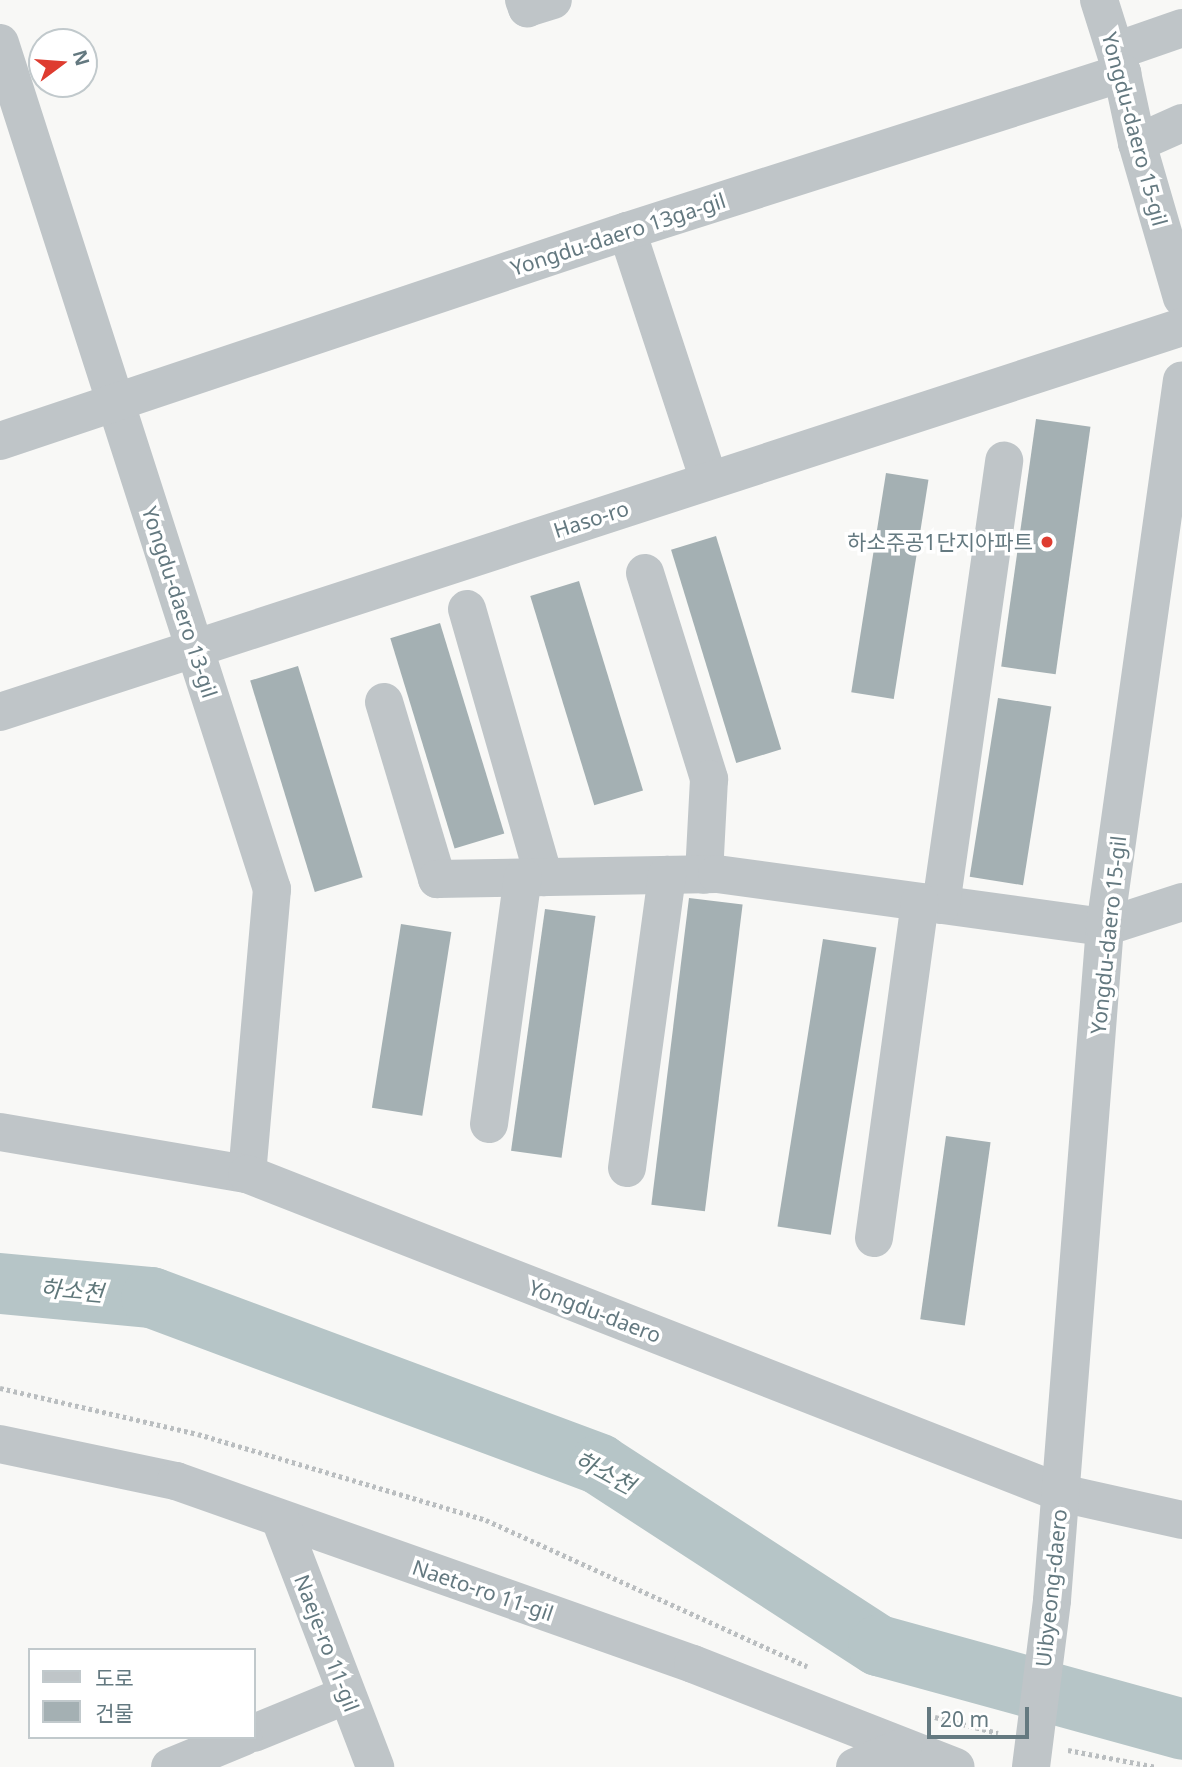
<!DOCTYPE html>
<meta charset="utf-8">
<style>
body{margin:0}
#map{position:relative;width:1182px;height:1767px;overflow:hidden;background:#f8f8f6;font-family:"Noto Sans","Noto Sans KR",sans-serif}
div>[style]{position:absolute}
.river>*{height:61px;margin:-30.5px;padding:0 30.5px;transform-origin:30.5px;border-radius:30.5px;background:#b6c5c7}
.building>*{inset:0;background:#a4b0b3;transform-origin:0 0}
.path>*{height:4.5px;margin-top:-2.25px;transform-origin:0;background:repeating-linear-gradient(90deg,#babec0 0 3.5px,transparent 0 7px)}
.minor>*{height:38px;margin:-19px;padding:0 19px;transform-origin:19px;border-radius:19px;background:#bfc5c8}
.dots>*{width:19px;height:19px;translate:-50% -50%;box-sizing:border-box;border:4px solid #fff;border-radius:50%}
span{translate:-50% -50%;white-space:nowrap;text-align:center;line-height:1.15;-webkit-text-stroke:7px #fff;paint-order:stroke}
.street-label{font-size:21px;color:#647980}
.poi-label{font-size:21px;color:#647980}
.right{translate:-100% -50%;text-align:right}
.water-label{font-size:23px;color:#5f777a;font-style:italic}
.legend{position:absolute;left:28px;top:1648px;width:228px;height:91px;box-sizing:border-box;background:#fff;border:2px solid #c1c9cc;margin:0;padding:9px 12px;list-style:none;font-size:21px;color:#647980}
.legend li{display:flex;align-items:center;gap:14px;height:35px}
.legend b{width:35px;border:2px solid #c1c9cc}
.north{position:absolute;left:28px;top:28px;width:70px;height:70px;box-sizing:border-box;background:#fff;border:2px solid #c1c9cc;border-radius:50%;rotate:74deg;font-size:19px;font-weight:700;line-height:28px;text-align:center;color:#647980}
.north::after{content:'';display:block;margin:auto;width:24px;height:32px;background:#de3c30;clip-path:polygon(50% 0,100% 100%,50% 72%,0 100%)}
.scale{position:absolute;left:927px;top:1707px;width:102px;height:32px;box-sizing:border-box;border:4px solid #647980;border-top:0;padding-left:9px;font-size:21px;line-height:24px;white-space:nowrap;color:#647980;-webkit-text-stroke:5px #fff;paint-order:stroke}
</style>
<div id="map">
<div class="river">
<i style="left:0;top:1283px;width:152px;rotate:5.3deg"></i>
<i style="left:151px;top:1297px;width:478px;rotate:20.4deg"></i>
<i style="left:599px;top:1464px;width:333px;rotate:33deg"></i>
<i style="left:878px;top:1645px;width:315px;rotate:15.4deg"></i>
</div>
<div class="building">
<i style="left:1036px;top:419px;width:55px;height:250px;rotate:8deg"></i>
<i style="left:886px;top:473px;width:43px;height:222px;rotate:9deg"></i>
<i style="left:716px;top:536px;width:223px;height:47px;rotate:73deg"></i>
<i style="left:579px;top:581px;width:219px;height:51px;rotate:73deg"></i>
<i style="left:440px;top:623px;width:220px;height:52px;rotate:73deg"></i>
<i style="left:298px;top:666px;width:221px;height:50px;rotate:73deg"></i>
<i style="left:998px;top:698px;width:54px;height:181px;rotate:9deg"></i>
<i style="left:689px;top:898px;width:54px;height:309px;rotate:7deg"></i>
<i style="left:545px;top:909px;width:51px;height:244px;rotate:8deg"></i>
<i style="left:401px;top:924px;width:51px;height:186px;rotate:9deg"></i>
<i style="left:823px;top:939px;width:54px;height:291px;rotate:9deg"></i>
<i style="left:946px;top:1136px;width:45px;height:185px;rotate:8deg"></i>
</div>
<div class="path">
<i style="left:0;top:1388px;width:203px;rotate:13.1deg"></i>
<i style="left:198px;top:1434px;width:301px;rotate:16.6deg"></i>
<i style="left:486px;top:1520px;width:353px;rotate:24.5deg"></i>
<i style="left:935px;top:1717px;width:65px;rotate:14.3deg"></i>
<i style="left:1068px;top:1750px;width:90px;rotate:10.9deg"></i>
</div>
<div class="minor">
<i style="left:524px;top:0;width:9px;rotate:69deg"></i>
<i style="left:527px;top:8px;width:27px;rotate:-17deg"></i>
<i style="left:1099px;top:0;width:77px;rotate:72.5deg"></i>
<i style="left:1122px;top:73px;width:72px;rotate:77.9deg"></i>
<i style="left:1137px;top:143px;width:161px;rotate:73.8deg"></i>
<i style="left:0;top:43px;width:889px;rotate:72.18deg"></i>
<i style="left:272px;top:889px;width:286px;rotate:95deg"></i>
<i style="left:1116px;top:51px;width:70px;rotate:-19.2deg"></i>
<i style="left:1137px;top:143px;width:49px;rotate:-24deg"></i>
<i style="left:627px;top:231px;width:262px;rotate:71.8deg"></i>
<i style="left:0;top:441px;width:661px;rotate:-18.52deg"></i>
<i style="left:627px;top:231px;width:520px;rotate:-17.7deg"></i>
<i style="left:645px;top:573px;width:216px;rotate:72.7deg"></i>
<i style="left:709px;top:779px;width:96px;rotate:93deg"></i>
<i style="left:467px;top:609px;width:279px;rotate:74deg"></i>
<i style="left:384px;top:702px;width:185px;rotate:73.3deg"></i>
<i style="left:437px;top:879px;width:280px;rotate:-1deg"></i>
<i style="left:717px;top:874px;width:392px;rotate:7.8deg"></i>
<i style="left:1105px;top:927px;width:81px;rotate:-18deg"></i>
<i style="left:0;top:712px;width:1243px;rotate:-18.04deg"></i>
<i style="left:941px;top:905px;width:449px;rotate:-81.9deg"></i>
<i style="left:489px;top:1124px;width:249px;rotate:-82.2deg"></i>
<i style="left:0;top:1132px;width:251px;rotate:9.7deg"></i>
<i style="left:247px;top:1174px;width:874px;rotate:21.4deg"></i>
<i style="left:1061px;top:1493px;width:124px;rotate:12.6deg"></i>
<i style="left:627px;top:1168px;width:296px;rotate:-82.2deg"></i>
<i style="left:874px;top:1238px;width:339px;rotate:-82.2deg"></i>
<i style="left:0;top:1444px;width:180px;rotate:11.9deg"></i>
<i style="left:176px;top:1481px;width:548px;rotate:19.49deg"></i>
<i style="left:693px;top:1664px;width:282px;rotate:21.4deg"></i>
<i style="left:280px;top:1519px;width:266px;rotate:69deg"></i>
<i style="left:254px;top:1733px;width:100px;rotate:-22.2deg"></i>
<i style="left:170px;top:1767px;width:79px;rotate:-22.3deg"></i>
<i style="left:855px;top:1767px;width:52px;rotate:-22.6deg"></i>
<i style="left:1031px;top:1767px;width:168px;rotate:-82.8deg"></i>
<i style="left:1052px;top:1600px;width:675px;rotate:-85.5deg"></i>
<i style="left:1105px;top:927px;width:552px;rotate:-81.99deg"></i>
</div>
<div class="dots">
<i style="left:1047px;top:542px;background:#de3c30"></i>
</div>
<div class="street-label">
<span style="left:1135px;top:129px;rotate:75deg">Yongdu-daero 15-gil</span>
<span style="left:618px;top:234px;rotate:-18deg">Yongdu-daero 13ga-gil</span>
<span style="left:591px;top:519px;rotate:-18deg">Haso-ro</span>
<span style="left:180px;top:602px;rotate:72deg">Yongdu-daero 13-gil</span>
<span style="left:1108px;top:935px;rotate:-84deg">Yongdu-daero 15-gil</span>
<span style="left:595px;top:1311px;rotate:21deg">Yongdu-daero</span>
<span style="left:1051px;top:1588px;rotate:-84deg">Uibyeong-daero</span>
<span style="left:483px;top:1590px;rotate:19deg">Naeto-ro 11-gil</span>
<span style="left:327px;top:1643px;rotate:69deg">Naeje-ro 11-gil</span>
</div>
<div class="poi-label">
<span class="right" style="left:1033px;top:542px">하소주공1단지아파트</span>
</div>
<div class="water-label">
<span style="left:72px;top:1290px;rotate:5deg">하소천</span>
<span style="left:605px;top:1472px;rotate:28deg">하소천</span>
</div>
<ul class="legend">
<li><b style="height:9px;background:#bfc5c8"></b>도로</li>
<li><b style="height:19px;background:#a4b0b3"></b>건물</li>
</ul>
<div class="north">N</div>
<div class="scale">20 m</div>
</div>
